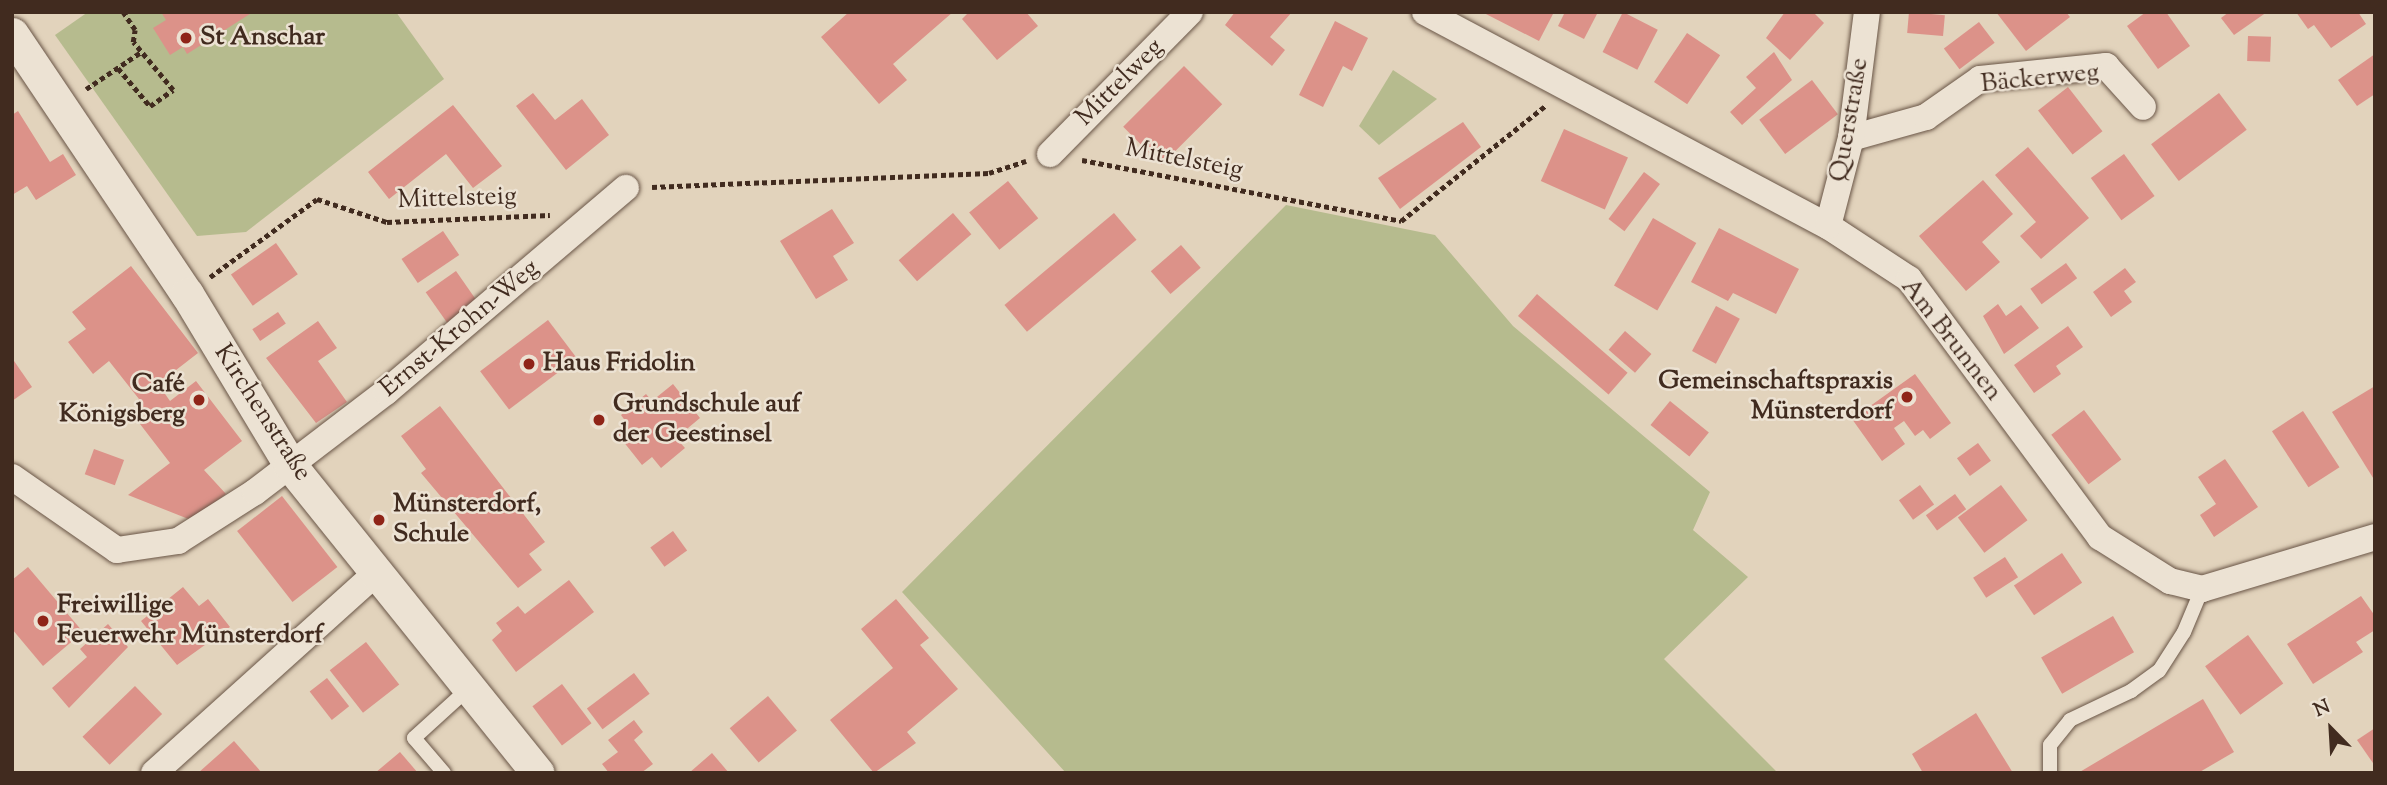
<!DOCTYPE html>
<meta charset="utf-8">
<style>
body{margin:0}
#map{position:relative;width:2387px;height:785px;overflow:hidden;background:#e2d3bc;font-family:"Sorts Mill Goudy",serif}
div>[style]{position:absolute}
.green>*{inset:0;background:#b6bb8e}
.building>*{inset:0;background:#dc9289;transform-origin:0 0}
.path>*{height:4.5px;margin-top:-2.25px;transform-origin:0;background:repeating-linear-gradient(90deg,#412b1f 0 5px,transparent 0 8.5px)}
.roads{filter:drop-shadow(0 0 2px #695546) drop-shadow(0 0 2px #695546)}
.service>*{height:14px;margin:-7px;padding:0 7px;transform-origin:7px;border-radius:7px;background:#ece2d3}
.minor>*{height:26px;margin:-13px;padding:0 13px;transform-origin:13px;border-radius:13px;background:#ece2d3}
.tertiary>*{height:33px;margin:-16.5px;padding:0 16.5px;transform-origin:16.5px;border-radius:16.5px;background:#ece2d3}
.dots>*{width:19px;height:19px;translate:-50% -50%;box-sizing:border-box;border:4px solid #ece2d3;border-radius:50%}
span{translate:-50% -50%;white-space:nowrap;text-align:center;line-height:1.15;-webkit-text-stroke:5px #ece2d3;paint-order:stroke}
.poi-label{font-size:26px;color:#412b1f;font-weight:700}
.left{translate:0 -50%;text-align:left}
.right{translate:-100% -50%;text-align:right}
.street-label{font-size:26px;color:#412b1f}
.frame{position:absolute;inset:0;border:14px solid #412b1f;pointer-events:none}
.north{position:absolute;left:2296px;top:694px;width:70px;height:70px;-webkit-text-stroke:5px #ece2d3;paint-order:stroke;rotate:336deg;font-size:19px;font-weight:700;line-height:28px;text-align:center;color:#412b1f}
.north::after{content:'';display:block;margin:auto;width:24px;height:32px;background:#412b1f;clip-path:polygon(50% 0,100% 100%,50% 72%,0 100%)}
</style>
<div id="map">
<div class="green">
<i style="clip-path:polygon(88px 12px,396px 12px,444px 79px,246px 232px,197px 236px,55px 35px)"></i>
<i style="clip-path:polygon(1393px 70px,1437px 99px,1379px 145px,1359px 126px)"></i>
<i style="clip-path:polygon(1286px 205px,1435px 235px,1513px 326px,1710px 492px,1693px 530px,1748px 577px,1664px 659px,1778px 773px,1066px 773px,902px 592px)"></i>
</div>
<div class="building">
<i style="clip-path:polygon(161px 12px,253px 12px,187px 54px,183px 47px,170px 55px,153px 28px,166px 20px)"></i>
<i style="clip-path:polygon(849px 12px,953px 12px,893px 64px,907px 80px,879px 104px,821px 37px)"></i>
<i style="clip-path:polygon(969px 12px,1026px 12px,1038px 26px,997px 60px,962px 19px)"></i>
<i style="clip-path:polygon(1235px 12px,1292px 12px,1270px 37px,1285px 50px,1272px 66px,1225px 25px)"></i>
<i style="clip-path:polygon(1482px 12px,1554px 12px,1539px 41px)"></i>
<i style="clip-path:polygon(1565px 12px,1598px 12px,1584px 39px,1558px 26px)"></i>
<i style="left:1623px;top:12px;width:39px;height:45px;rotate:27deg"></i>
<i style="clip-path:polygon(1785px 12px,1813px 12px,1824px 23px,1790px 60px,1766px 38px)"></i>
<i style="left:1909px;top:12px;width:36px;height:21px;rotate:5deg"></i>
<i style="clip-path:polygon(1996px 12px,2066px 12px,2070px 17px,2026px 51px)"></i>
<i style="clip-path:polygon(2146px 12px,2166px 12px,2190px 46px,2158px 69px,2127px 26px)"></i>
<i style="clip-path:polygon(2229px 12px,2267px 12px,2234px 35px,2221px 18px)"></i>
<i style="clip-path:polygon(2296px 12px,2358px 12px,2366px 24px,2331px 48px,2314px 25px,2308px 29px)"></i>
<i style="clip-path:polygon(1335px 21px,1368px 38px,1352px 71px,1343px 66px,1323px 107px,1299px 95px)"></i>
<i style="left:1979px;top:22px;width:26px;height:44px;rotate:53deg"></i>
<i style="left:1687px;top:33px;width:40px;height:59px;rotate:34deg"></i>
<i style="left:2248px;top:36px;width:23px;height:25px;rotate:2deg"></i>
<i style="clip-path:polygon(1774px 52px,1792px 80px,1742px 125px,1730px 112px,1756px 88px,1746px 77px)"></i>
<i style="clip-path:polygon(2375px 54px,2375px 94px,2357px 106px,2338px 80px)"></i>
<i style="left:1184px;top:66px;width:54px;height:86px;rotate:45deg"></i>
<i style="left:1812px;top:80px;width:43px;height:66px;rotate:53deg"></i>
<i style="left:2068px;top:87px;width:56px;height:38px;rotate:52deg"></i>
<i style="clip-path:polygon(533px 93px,555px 120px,582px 99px,609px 135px,566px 170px,516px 106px)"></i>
<i style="left:2219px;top:93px;width:46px;height:85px;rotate:53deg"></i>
<i style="clip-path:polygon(453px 105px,502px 166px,473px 188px,446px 154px,389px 199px,368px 172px)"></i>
<i style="clip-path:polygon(18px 111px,50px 162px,63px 154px,76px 175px,36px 200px,27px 186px,12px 195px,12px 115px)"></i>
<i style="clip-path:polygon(1463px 122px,1481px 147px,1400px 209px,1378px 178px)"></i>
<i style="left:1564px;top:129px;width:70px;height:57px;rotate:24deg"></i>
<i style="clip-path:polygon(2028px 147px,2089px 218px,2041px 259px,2020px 236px,2036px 222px,1995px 175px)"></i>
<i style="left:2124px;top:154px;width:52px;height:41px;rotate:54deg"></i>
<i style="left:1644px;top:172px;width:20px;height:59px;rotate:37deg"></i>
<i style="clip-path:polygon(1983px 180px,2013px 214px,1982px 242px,2000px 262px,1966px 291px,1919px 236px)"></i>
<i style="left:1008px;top:181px;width:48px;height:50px;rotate:51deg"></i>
<i style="clip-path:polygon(832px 209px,854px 243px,833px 256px,848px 280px,816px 299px,780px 241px)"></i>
<i style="left:953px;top:213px;width:28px;height:72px;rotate:49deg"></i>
<i style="left:1114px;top:213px;width:35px;height:143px;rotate:50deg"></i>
<i style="left:1653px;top:218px;width:50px;height:78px;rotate:30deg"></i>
<i style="clip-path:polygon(1719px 228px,1799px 269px,1776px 314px,1733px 293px,1728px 301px,1691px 282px)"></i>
<i style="left:443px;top:231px;width:29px;height:50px;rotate:56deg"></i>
<i style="left:276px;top:243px;width:38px;height:55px;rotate:55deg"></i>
<i style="left:1181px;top:245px;width:30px;height:40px;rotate:49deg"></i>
<i style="left:2066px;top:263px;width:19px;height:44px;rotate:54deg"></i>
<i style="clip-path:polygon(131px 266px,198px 353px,158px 384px,170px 401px,196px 381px,242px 441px,204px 470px,226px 494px,191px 520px,128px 495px,170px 463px,140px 424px,147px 419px,135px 402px,139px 399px,109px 361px,93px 374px,68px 342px,86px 329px,72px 312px)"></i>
<i style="clip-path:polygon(2125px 268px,2136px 282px,2124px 291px,2132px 302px,2111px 317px,2093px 292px)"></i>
<i style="left:456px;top:271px;width:38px;height:37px;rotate:55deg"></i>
<i style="left:1537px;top:294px;width:120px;height:29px;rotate:41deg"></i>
<i style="clip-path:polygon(1998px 304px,2006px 316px,2021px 305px,2039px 328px,2004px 354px,1983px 316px)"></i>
<i style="left:1716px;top:306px;width:27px;height:51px;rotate:28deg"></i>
<i style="left:278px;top:312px;width:14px;height:31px;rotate:56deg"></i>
<i style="left:548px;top:320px;width:48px;height:85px;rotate:53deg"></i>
<i style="clip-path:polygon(318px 321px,337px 348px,318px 361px,347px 402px,316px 423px,266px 358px)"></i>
<i style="clip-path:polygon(2068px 326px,2083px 347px,2056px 366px,2061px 374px,2034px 393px,2014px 365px)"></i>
<i style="left:1625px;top:331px;width:35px;height:25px;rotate:41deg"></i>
<i style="clip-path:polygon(12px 358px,32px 387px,12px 401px)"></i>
<i style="clip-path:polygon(1915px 374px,1951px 423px,1930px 439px,1923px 430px,1915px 436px,1904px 421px,1894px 428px,1905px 444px,1882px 461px,1852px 419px)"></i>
<i style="clip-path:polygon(673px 384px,700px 418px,676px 438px,685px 448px,661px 468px,652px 457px,642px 465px,615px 431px,626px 422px,621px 415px,646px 394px,652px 401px)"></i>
<i style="clip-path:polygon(2375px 386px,2375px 481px,2332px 412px)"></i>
<i style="left:1670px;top:401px;width:50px;height:31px;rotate:39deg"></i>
<i style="clip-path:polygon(440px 406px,545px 542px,529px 554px,542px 570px,518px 588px,421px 473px,426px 469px,401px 436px)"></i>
<i style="left:2084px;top:410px;width:62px;height:41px;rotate:53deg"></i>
<i style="left:2303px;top:411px;width:67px;height:37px;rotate:57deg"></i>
<i style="left:1978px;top:443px;width:22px;height:26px;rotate:54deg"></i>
<i style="left:94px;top:449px;width:32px;height:27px;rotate:20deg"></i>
<i style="clip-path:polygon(2225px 459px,2258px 507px,2214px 537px,2200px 515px,2216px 504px,2198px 477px)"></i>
<i style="left:1920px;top:485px;width:24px;height:26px;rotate:54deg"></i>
<i style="left:2001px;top:485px;width:44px;height:54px;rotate:53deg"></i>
<i style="left:1955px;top:494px;width:19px;height:36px;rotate:54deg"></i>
<i style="left:282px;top:496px;width:90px;height:57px;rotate:52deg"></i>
<i style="left:673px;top:531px;width:24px;height:28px;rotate:54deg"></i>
<i style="left:2062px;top:553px;width:36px;height:58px;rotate:56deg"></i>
<i style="left:2005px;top:557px;width:24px;height:38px;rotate:57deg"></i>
<i style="clip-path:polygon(28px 567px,83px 632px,43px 666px,12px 629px,12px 580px)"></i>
<i style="clip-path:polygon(569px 580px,594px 612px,516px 672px,492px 640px,502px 631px,496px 623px,518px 606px,525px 614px)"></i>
<i style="clip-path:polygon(183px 587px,199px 606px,208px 599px,230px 627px,177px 665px,141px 621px)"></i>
<i style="clip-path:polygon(2361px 596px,2375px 616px,2375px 630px,2356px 642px,2363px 652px,2313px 684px,2287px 644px)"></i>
<i style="clip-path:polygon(896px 599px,929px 638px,920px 645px,958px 689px,907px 732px,916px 743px,874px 773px,830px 720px,893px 668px,861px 629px)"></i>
<i style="left:2113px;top:616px;width:42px;height:83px;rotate:60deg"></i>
<i style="clip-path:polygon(108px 624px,128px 647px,69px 708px,52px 688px,87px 657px,80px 649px)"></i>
<i style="left:2248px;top:635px;width:60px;height:53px;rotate:54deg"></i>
<i style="left:366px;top:642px;width:54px;height:46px;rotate:52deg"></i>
<i style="left:634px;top:673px;width:26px;height:59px;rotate:53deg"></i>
<i style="left:327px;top:678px;width:36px;height:22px;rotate:52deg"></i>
<i style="left:562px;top:684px;width:49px;height:37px;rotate:53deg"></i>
<i style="left:135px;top:686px;width:39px;height:73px;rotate:46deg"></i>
<i style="left:768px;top:696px;width:45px;height:50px;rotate:50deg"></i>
<i style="clip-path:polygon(2203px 699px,2234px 752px,2198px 773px,2078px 773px)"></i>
<i style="clip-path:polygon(1976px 713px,2013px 773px,1923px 773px,1912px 754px)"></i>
<i style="clip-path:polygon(634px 720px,643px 732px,634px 740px,653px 764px,641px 773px,609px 773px,602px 764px,618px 752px,608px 740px)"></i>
<i style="clip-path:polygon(2375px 728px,2375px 766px,2357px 740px)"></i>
<i style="clip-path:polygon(234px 741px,262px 773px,198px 773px)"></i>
<i style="clip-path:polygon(400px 752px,418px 773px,375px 773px)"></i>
<i style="clip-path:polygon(712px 753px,729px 773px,689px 773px)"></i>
</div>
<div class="path">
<i style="left:118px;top:68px;width:50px;rotate:49.9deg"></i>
<i style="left:150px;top:106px;width:28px;rotate:-35deg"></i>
<i style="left:173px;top:90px;width:62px;rotate:-129.8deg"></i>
<i style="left:133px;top:42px;width:12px;rotate:-81deg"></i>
<i style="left:135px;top:30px;width:22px;rotate:-124deg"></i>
<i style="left:86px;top:89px;width:66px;rotate:-33.9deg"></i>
<i style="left:1082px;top:160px;width:325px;rotate:10.8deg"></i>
<i style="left:1401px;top:221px;width:184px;rotate:-38.6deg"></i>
<i style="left:652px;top:187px;width:337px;rotate:-2.4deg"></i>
<i style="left:989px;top:173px;width:39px;rotate:-18deg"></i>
<i style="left:210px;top:277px;width:132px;rotate:-36.1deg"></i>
<i style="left:317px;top:199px;width:74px;rotate:18.2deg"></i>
<i style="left:387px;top:222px;width:163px;rotate:-2.5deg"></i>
</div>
<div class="roads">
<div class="service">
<i style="left:444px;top:773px;width:46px;rotate:-130.6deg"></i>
<i style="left:414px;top:738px;width:76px;rotate:-42.3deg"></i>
<i style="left:2050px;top:773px;width:28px;rotate:-90deg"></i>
<i style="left:2050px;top:745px;width:32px;rotate:-51deg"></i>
<i style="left:2070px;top:720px;width:68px;rotate:-25.4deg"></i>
<i style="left:2131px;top:691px;width:34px;rotate:-36deg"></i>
<i style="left:2159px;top:671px;width:46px;rotate:-57.3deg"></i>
<i style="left:2184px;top:632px;width:47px;rotate:-67.3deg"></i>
</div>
<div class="minor">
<i style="left:1425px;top:12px;width:456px;rotate:28deg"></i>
<i style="left:1828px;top:226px;width:97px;rotate:33.2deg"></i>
<i style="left:1909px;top:279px;width:321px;rotate:53.5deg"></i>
<i style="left:2100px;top:537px;width:83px;rotate:32.2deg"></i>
<i style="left:2170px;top:581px;width:33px;rotate:14deg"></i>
<i style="left:2202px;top:589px;width:181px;rotate:-16.7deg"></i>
<i style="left:1851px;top:138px;width:78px;rotate:-15.6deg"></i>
<i style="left:1926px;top:117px;width:66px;rotate:-35.1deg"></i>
<i style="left:1980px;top:79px;width:127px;rotate:-5.9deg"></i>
<i style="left:2106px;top:66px;width:55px;rotate:47.9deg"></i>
<i style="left:1050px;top:154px;width:199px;rotate:-45.4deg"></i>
<i style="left:1828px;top:226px;width:91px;rotate:-75.4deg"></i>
<i style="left:1851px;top:138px;width:127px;rotate:-82.8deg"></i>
<i style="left:12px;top:477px;width:128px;rotate:34.8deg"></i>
<i style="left:117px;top:550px;width:62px;rotate:-8.4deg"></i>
<i style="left:178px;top:541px;width:91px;rotate:-32.5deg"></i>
<i style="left:255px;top:492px;width:165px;rotate:-37.4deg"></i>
<i style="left:386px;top:392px;width:315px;rotate:-40.4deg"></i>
<i style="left:154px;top:773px;width:300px;rotate:-42deg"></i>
</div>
<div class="tertiary">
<i style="left:12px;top:34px;width:313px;rotate:56.1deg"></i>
<i style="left:187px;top:294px;width:200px;rotate:58.9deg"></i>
<i style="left:290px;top:465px;width:395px;rotate:51.2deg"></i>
</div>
</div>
<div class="dots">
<i style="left:186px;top:38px;background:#8f2418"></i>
<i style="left:529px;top:364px;background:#8f2418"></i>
<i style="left:1907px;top:397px;background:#8f2418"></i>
<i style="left:199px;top:400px;background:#8f2418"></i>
<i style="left:599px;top:420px;background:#8f2418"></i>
<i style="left:379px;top:520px;background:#8f2418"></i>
<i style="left:43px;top:621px;background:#8f2418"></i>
</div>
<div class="poi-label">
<span class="left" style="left:200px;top:38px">St Anschar</span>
<span class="left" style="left:543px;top:364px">Haus Fridolin</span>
<span class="right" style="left:1893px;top:397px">Gemeinschaftspraxis<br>Münsterdorf</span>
<span class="right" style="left:185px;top:400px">Café<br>Königsberg</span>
<span class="left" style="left:613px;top:420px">Grundschule auf<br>der Geestinsel</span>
<span class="left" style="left:393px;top:520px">Münsterdorf,<br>Schule</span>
<span class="left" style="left:57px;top:621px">Freiwillige<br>Feuerwehr Münsterdorf</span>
</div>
<div class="street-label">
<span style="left:2040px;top:79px;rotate:-6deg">Bäckerweg</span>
<span style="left:1120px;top:83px;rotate:-45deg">Mittelweg</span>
<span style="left:1850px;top:120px;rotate:-80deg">Querstraße</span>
<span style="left:1184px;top:160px;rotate:11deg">Mittelsteig</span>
<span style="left:457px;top:199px;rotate:-2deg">Mittelsteig</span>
<span style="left:460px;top:329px;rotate:-40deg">Ernst-Krohn-Weg</span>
<span style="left:1951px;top:340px;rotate:52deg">Am Brunnen</span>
<span style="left:262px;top:413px;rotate:57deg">Kirchenstraße</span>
</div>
<div class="frame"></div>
<div class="north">N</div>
</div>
